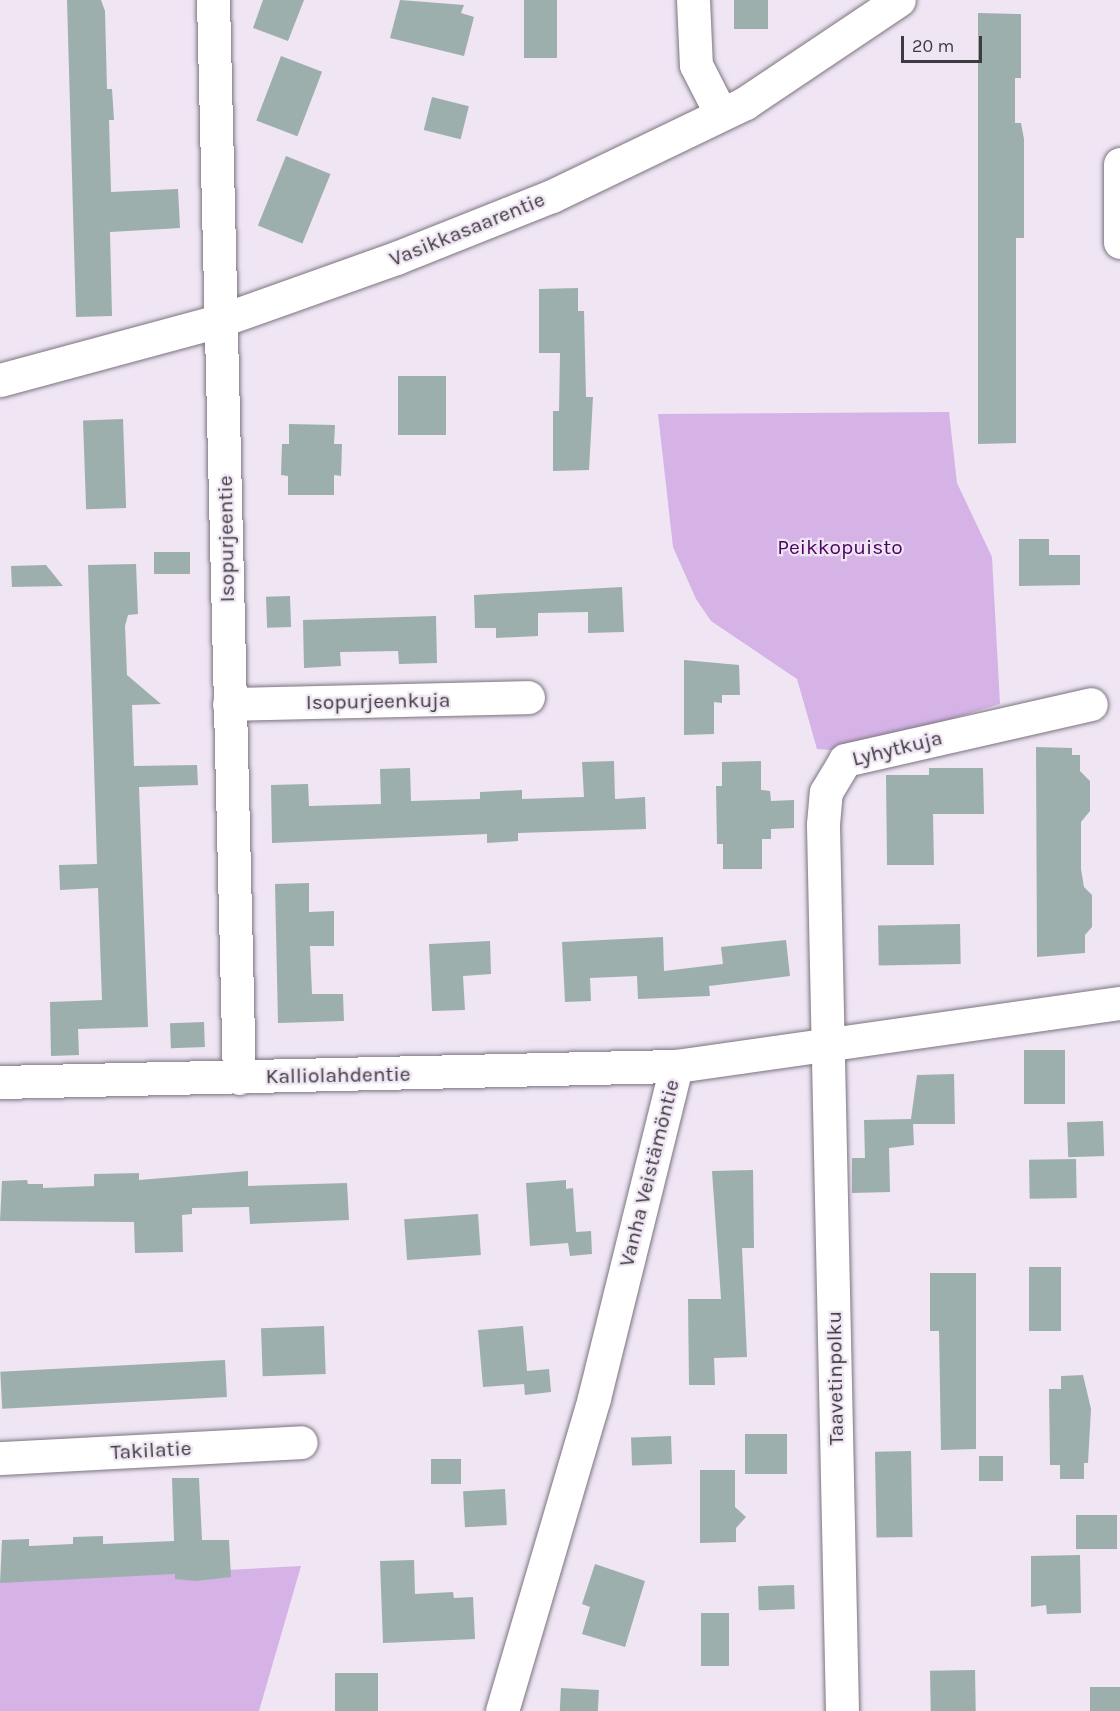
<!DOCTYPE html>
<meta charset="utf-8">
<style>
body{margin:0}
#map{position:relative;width:1120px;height:1711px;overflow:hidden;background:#efe5f3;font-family:Karla,sans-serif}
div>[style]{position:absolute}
.green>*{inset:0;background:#d6b3e7}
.building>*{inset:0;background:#9dafad;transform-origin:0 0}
.roads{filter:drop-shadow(0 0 2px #7c7480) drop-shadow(0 0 2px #7c7480)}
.minor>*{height:33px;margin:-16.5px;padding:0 16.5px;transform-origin:16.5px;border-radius:16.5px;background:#fff}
span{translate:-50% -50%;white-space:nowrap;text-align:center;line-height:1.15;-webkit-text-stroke:4.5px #efe5f3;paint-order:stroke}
.street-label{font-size:21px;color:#3e3b40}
.park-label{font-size:21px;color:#4c0264}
.scale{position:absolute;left:901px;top:36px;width:81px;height:27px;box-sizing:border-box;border:3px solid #3e3b40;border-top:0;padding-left:8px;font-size:18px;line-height:21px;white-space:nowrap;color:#3e3b40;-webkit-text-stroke:4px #efe5f3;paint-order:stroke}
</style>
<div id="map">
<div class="green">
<i style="clip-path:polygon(949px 412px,957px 483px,992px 557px,1000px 704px,844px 751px,817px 749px,797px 679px,711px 621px,696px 599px,673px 547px,658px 414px)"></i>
<i style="clip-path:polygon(301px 1566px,259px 1711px,0 1711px,0 1582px)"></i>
</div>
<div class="building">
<i style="clip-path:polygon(67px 0,101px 0,105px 11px,107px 89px,112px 89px,114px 120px,109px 120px,111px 192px,178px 189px,180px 228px,110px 232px,112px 316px,76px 317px)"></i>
<i style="clip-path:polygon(263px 0,304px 0,288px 41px,253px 28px)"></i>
<i style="clip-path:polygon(400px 0,464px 5px,461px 13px,474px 17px,464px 56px,390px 38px)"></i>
<i style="left:524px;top:0;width:33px;height:58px"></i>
<i style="left:734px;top:0;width:34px;height:29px"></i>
<i style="clip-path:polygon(978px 13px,1021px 14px,1021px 78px,1015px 78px,1015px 123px,1021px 123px,1024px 139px,1024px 238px,1016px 238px,1016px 443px,978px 444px)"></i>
<i style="left:281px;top:56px;width:44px;height:69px;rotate:21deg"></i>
<i style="left:432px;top:97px;width:38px;height:34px;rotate:14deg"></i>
<i style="left:286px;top:156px;width:48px;height:75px;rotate:22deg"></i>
<i style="clip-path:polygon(578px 288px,578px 311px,584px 311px,586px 397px,593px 397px,589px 470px,553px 471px,553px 411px,559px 411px,560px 353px,539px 353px,539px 289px)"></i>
<i style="left:398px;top:376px;width:48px;height:59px"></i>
<i style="left:123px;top:419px;width:89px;height:40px;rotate:88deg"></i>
<i style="clip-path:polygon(289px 424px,335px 425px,334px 444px,342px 444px,341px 476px,334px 475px,334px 495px,288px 495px,288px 476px,281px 475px,282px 444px,289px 444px)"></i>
<i style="clip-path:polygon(1019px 539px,1049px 539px,1049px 555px,1080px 555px,1080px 585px,1019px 586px)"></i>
<i style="left:190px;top:552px;width:22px;height:36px;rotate:90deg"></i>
<i style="clip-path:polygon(136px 564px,138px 614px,128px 615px,125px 626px,127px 675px,161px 704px,132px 705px,134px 766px,197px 765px,198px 785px,139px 787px,148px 1027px,78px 1029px,79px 1055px,51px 1056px,50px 1002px,102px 1000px,98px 888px,60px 890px,59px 865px,97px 864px,88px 565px)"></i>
<i style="clip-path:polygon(46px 565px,63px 586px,12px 587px,11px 566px)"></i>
<i style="clip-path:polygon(622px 587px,624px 632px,588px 633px,588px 612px,538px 613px,538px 636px,496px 638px,496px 628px,475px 628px,474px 595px)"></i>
<i style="left:290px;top:596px;width:31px;height:24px;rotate:88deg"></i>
<i style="clip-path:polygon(436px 616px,437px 663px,399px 664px,398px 651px,340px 652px,341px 666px,304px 668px,303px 620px)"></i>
<i style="clip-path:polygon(684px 660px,739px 665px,740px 695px,722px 695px,722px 703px,714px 702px,714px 734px,684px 735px)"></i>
<i style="clip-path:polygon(1036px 747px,1072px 748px,1072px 755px,1080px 755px,1080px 771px,1090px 781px,1090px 811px,1081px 822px,1081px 869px,1084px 887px,1092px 895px,1092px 927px,1085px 935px,1085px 953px,1037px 957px)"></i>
<i style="clip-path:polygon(614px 761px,615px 799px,645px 797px,646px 829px,518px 833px,518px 841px,487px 843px,487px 834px,272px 843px,271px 785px,308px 784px,309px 806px,381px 804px,380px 769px,410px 768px,411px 801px,480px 799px,480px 792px,522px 790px,522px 799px,584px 797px,582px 762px)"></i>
<i style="clip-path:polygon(761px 761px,761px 790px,770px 791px,771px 801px,794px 800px,794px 828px,771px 829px,771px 839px,762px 839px,762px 869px,723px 869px,723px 844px,717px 844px,716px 786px,722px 786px,722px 762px)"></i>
<i style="clip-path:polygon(929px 768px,983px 768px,984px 814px,933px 814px,934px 865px,887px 865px,886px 775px,929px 775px)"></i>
<i style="clip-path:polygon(309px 883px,309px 912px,334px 911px,334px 946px,310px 946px,312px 994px,343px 994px,344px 1021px,278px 1023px,275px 884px)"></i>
<i style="left:960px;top:924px;width:40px;height:82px;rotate:89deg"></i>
<i style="clip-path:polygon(663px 937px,664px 971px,723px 964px,721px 947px,786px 940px,790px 976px,709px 986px,710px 996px,638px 999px,637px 976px,590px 978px,591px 1001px,565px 1002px,562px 942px)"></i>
<i style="clip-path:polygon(490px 941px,491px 974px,463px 976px,465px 1010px,432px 1011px,429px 944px)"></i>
<i style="left:204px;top:1022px;width:25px;height:34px;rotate:88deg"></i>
<i style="left:1024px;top:1050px;width:41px;height:54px"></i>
<i style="clip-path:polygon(954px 1074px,955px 1124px,913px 1124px,914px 1145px,889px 1148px,890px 1192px,852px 1193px,852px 1158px,865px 1158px,864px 1120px,911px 1119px,917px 1075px)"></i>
<i style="left:1103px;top:1121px;width:35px;height:36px;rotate:88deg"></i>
<i style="left:1076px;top:1159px;width:39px;height:47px;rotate:89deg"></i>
<i style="clip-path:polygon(753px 1170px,754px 1248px,742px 1248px,747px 1357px,714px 1358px,715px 1385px,689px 1385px,688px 1299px,721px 1299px,712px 1171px)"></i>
<i style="clip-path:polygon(248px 1171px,248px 1186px,347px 1183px,349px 1220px,250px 1224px,249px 1207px,192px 1208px,192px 1214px,182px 1215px,183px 1252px,135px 1253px,134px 1222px,0 1221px,2px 1181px,27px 1180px,28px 1184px,43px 1184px,43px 1188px,94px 1186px,94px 1174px,139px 1173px,139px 1180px)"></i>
<i style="clip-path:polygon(566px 1180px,566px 1189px,573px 1188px,576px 1232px,591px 1231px,592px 1254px,570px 1256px,568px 1243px,530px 1246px,526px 1183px)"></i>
<i style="left:478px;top:1214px;width:41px;height:74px;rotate:86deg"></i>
<i style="left:1029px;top:1267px;width:32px;height:64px"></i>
<i style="clip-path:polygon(930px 1273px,976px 1273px,976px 1449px,941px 1450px,939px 1331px,930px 1331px)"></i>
<i style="left:324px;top:1326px;width:48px;height:63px;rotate:88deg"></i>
<i style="clip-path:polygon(523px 1326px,527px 1371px,549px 1369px,551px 1392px,525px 1395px,524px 1384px,483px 1387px,478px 1330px)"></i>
<i style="left:225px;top:1360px;width:37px;height:225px;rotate:87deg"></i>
<i style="clip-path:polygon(1083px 1375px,1091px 1409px,1088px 1463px,1084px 1463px,1084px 1479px,1060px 1479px,1060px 1465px,1050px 1465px,1049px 1389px,1061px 1389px,1061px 1376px)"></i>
<i style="left:787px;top:1434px;width:40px;height:42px;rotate:90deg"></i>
<i style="left:671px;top:1436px;width:28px;height:40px;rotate:88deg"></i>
<i style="left:911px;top:1451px;width:86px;height:36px;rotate:89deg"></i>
<i style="left:979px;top:1456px;width:24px;height:25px"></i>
<i style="left:431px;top:1459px;width:30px;height:25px"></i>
<i style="clip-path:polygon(700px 1470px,735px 1470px,735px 1507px,746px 1517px,736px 1528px,736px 1542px,700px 1543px)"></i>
<i style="clip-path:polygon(172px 1478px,199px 1478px,202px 1540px,229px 1540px,231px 1577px,196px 1581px,175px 1579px,175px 1574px,0 1583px,2px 1540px,29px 1539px,29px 1546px,73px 1544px,73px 1537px,103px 1536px,103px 1544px,174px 1541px)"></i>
<i style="left:505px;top:1489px;width:36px;height:42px;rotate:87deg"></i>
<i style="left:1117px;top:1515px;width:34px;height:41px;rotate:90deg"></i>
<i style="clip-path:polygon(1080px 1555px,1081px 1613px,1047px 1614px,1046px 1605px,1031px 1607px,1031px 1556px)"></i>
<i style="clip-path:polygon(414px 1560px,415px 1594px,453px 1592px,454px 1598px,473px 1597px,475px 1639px,383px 1643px,380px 1561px)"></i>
<i style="clip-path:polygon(595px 1564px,645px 1581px,625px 1647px,582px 1634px,590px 1607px,582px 1604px)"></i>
<i style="left:794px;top:1585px;width:24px;height:36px;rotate:88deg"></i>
<i style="left:701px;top:1613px;width:28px;height:53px"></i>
<i style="left:975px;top:1670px;width:41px;height:45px;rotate:89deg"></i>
<i style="left:378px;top:1673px;width:38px;height:43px;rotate:90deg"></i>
<i style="left:1120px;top:1687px;width:24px;height:30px;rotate:90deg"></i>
<i style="left:561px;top:1688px;width:38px;height:23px;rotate:3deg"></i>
</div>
<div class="roads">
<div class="minor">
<i style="left:213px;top:0;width:1078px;rotate:88.62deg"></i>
<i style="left:693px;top:0;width:65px;rotate:87.4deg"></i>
<i style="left:696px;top:65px;width:55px;rotate:63deg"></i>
<i style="left:1120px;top:164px;width:78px;rotate:90deg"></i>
<i style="left:0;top:380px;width:230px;rotate:-15.1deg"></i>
<i style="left:222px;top:320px;width:185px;rotate:-19.6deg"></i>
<i style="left:396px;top:258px;width:168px;rotate:-21.7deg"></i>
<i style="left:552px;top:196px;width:214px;rotate:-25.7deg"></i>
<i style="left:745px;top:103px;width:185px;rotate:-33.8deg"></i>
<i style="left:229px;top:704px;width:299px;rotate:-1.3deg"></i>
<i style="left:0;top:1082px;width:676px;rotate:-1.36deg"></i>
<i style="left:0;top:1458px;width:301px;rotate:-3deg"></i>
<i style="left:502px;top:1711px;width:326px;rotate:-73.6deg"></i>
<i style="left:594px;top:1398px;width:342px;rotate:-76.1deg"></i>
<i style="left:676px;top:1066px;width:448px;rotate:-8.1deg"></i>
<i style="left:842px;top:1711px;width:887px;rotate:-91.23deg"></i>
<i style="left:823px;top:824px;width:32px;rotate:-85deg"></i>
<i style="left:826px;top:792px;width:37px;rotate:-59deg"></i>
<i style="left:845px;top:760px;width:252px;rotate:-12.8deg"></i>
</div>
</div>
<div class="street-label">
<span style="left:467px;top:229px;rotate:-22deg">Vasikkasaarentie</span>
<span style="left:226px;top:539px;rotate:-91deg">Isopurjeentie</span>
<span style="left:378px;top:701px;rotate:-1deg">Isopurjeenkuja</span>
<span style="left:897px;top:748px;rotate:-14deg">Lyhytkuja</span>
<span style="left:338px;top:1075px;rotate:-1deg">Kalliolahdentie</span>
<span style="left:649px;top:1173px;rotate:-76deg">Vanha Veistämöntie</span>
<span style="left:835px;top:1378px;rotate:-91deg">Taavetinpolku</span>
<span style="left:151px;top:1450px;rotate:-3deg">Takilatie</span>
</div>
<div class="park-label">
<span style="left:840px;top:547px">Peikkopuisto</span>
</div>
<div class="scale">20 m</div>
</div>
